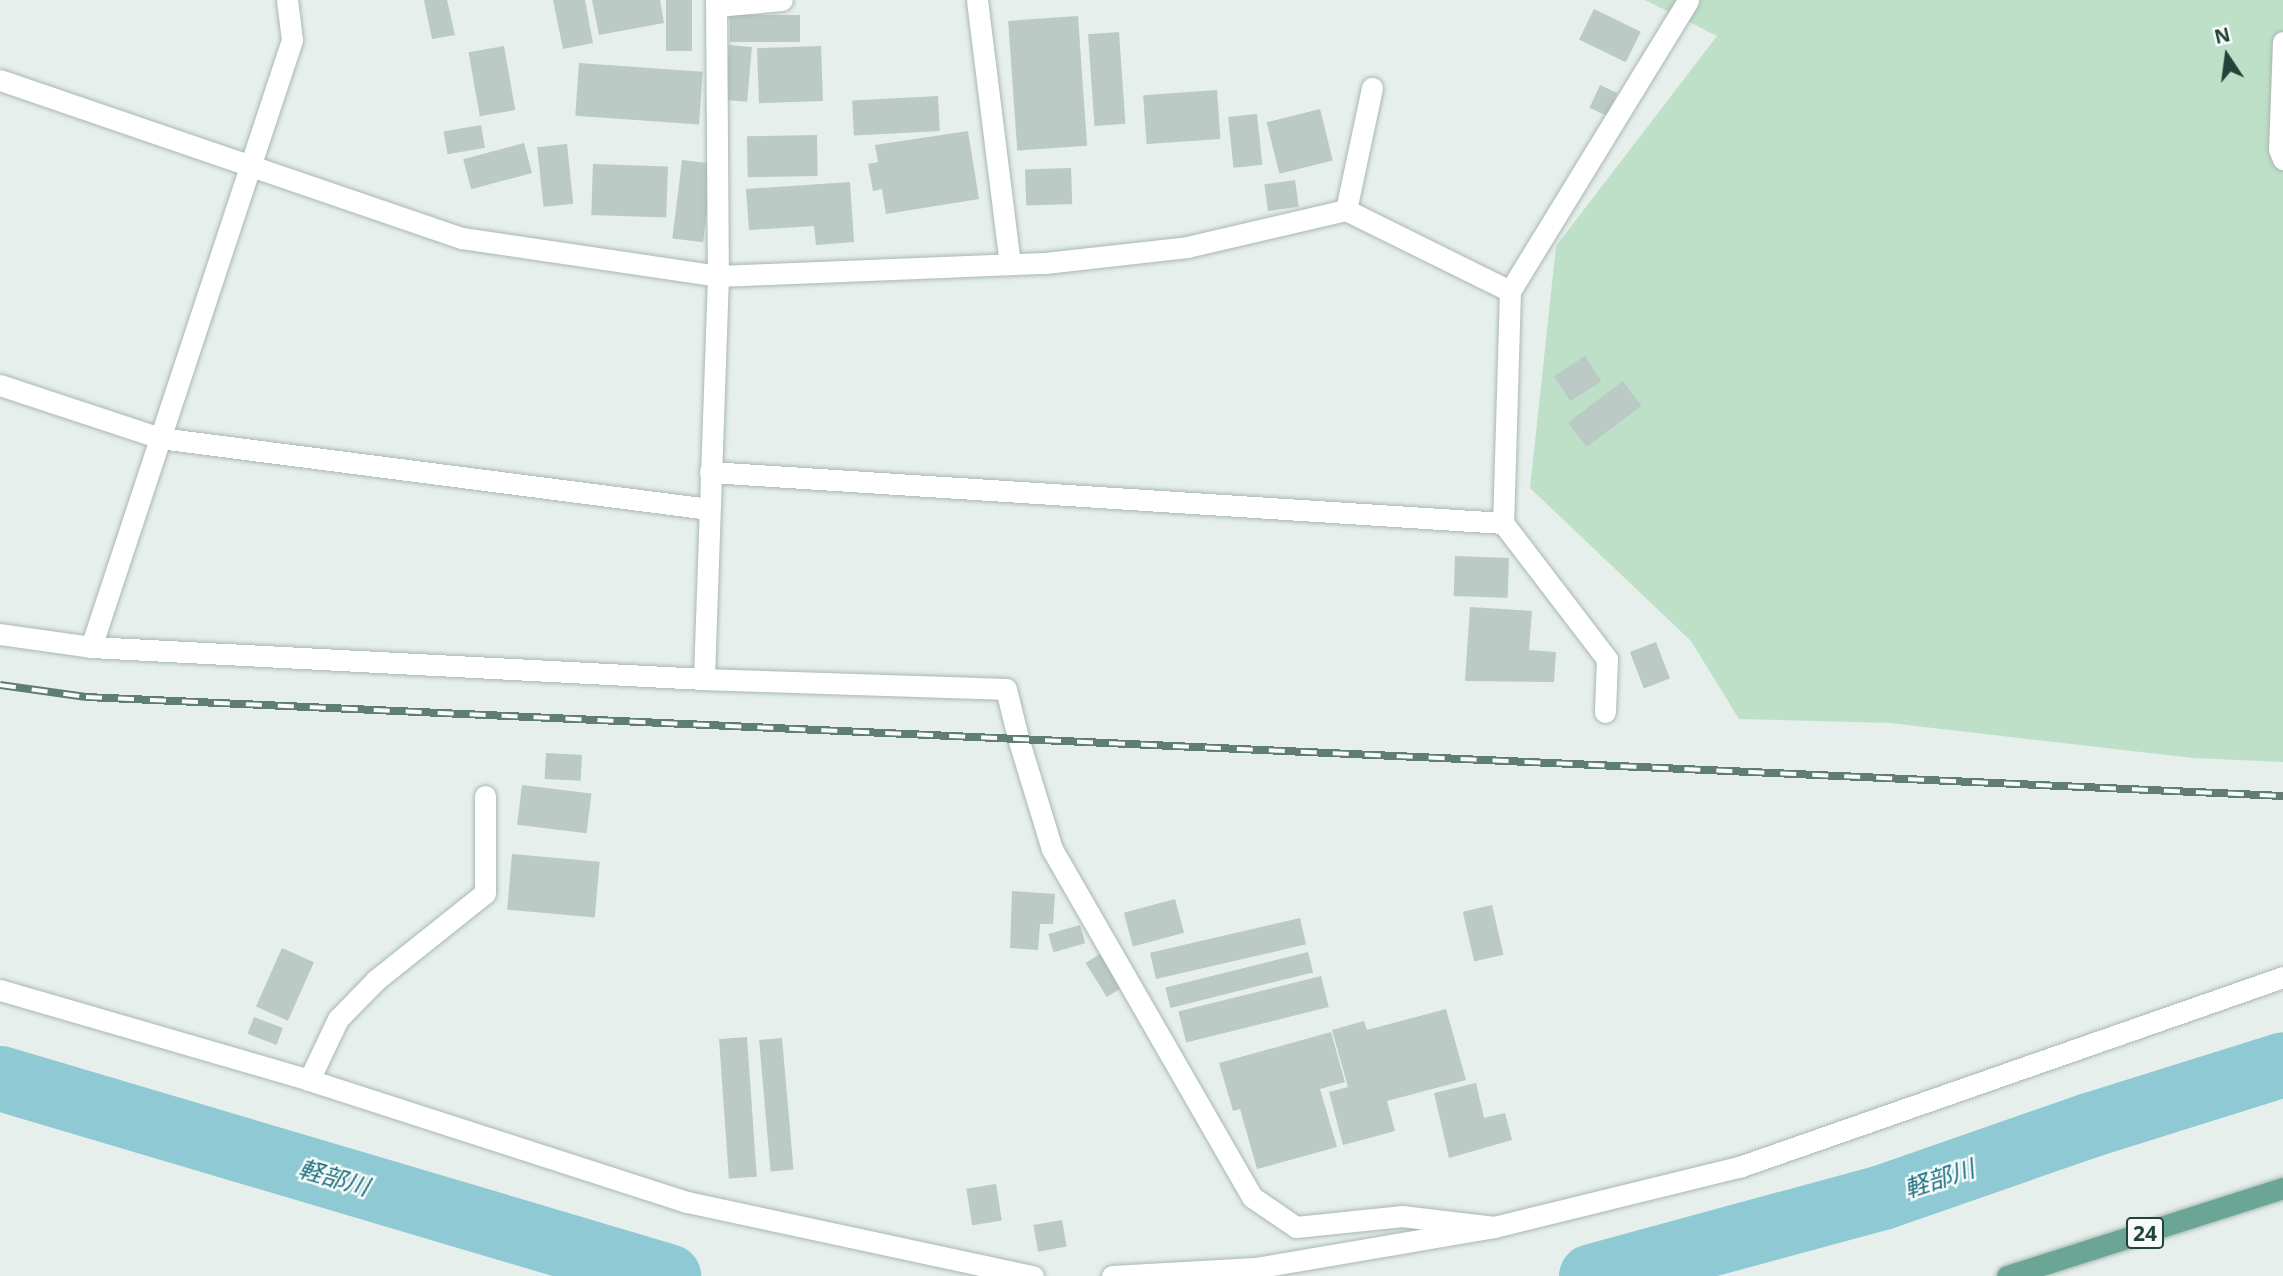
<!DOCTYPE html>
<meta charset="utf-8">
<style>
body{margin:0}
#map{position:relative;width:2283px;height:1276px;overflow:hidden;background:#e6efeb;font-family:"Open Sans","Noto Sans JP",sans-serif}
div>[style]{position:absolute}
.green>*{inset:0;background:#bfe0c8}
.river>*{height:65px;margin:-32.5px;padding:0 32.5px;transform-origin:32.5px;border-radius:32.5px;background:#8ec9d4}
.building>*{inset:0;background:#bbcac4;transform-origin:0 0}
.roads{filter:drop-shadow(0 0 2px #a8b8b2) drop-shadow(0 0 2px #a8b8b2)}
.minor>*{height:21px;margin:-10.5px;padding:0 10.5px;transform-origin:10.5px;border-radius:10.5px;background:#fff}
.major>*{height:21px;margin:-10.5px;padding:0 10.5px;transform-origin:10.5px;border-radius:10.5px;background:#6aa596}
.rail>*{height:8px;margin-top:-4px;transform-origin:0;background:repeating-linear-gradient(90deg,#f7fbf9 0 16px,#5f7d75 0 32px);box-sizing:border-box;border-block:2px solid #5f7d75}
span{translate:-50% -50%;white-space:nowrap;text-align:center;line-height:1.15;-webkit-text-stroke:5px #f7fbf9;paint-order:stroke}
.shield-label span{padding:2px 5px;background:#f7fbf9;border:2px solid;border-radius:5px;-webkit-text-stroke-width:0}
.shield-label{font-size:21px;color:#24423a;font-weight:700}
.water-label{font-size:24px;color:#1c6f80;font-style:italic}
.north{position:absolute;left:2192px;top:21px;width:70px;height:70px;-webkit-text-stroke:5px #f7fbf9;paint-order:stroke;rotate:347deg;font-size:19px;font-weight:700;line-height:28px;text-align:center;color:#24423a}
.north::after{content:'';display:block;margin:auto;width:24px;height:32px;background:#24423a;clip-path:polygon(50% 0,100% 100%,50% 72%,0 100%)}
</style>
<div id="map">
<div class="green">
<i style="clip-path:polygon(1645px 0,2283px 0,2283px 762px,2193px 758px,1890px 723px,1739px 719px,1691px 641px,1530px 488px,1556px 246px,1717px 36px)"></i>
</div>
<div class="river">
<i style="left:0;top:1078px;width:697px;rotate:16.51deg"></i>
<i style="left:1591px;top:1276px;width:302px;rotate:-15.2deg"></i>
<i style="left:1882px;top:1197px;width:222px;rotate:-19.2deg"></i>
<i style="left:2092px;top:1124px;width:200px;rotate:-17.4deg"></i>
</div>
<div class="building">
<i style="clip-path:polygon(424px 0,447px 0,455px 35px,432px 39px)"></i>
<i style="clip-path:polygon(553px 0,585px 0,593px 43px,563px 49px)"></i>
<i style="clip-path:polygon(592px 0,660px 0,664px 23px,599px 35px)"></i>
<i style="left:666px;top:0;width:26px;height:51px"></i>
<i style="left:1594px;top:9px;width:52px;height:34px;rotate:26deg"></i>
<i style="left:800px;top:15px;width:27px;height:70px;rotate:90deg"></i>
<i style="left:1078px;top:16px;width:130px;height:70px;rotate:86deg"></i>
<i style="left:1119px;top:32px;width:92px;height:31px;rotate:86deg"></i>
<i style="left:729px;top:45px;width:23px;height:55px;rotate:5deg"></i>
<i style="left:504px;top:46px;width:65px;height:36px;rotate:80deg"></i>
<i style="left:821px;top:46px;width:55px;height:64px;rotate:88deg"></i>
<i style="left:579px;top:63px;width:124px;height:53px;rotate:4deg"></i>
<i style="left:1600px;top:85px;width:19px;height:25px;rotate:25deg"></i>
<i style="left:1217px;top:90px;width:49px;height:74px;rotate:86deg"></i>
<i style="left:938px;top:96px;width:35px;height:86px;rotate:87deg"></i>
<i style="left:1320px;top:109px;width:53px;height:55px;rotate:76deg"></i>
<i style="left:1257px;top:114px;width:51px;height:29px;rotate:84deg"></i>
<i style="left:481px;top:125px;width:23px;height:38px;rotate:80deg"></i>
<i style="clip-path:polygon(968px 131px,979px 199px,886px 214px,882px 189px,873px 191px,868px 164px,878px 162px,875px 145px)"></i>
<i style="left:817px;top:135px;width:41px;height:70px;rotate:89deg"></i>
<i style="left:524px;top:143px;width:31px;height:63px;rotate:75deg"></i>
<i style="left:567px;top:144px;width:60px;height:30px;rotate:84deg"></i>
<i style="left:682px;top:160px;width:31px;height:79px;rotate:7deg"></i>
<i style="left:593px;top:164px;width:75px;height:51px;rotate:2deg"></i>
<i style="left:1071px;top:168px;width:36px;height:46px;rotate:88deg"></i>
<i style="left:1295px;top:180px;width:27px;height:31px;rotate:82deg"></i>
<i style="clip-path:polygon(850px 182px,854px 242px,816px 245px,814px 226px,749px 230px,746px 189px)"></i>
<i style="left:1585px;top:356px;width:30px;height:37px;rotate:57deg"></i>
<i style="left:1623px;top:381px;width:31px;height:69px;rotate:53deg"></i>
<i style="left:1455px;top:556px;width:54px;height:40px;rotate:2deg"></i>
<i style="clip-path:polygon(1470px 607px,1532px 611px,1529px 650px,1556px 652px,1554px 682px,1465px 681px)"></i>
<i style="left:1656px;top:642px;width:39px;height:28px;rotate:69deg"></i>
<i style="left:546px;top:753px;width:36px;height:26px;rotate:3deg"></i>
<i style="left:522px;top:785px;width:70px;height:40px;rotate:7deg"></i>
<i style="left:512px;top:854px;width:88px;height:56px;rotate:5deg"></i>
<i style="clip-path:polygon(1012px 891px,1055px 894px,1053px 924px,1040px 924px,1038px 950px,1010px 948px)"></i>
<i style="left:1175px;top:899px;width:35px;height:53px;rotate:75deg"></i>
<i style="left:1492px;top:905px;width:51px;height:30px;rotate:77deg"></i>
<i style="left:1300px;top:918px;width:27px;height:154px;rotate:77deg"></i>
<i style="left:1080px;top:925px;width:19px;height:33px;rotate:74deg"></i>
<i style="left:282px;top:948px;width:35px;height:64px;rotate:24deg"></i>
<i style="left:1308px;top:952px;width:21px;height:147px;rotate:76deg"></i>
<i style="left:1100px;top:954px;width:40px;height:17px;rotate:58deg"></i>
<i style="left:1321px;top:976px;width:32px;height:147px;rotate:76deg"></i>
<i style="clip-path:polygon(1446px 1009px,1466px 1080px,1387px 1101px,1395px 1131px,1343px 1145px,1329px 1092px,1348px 1087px,1332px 1030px,1364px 1021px,1367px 1030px)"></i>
<i style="left:254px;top:1017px;width:31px;height:18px;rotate:21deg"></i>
<i style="clip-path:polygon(1331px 1032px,1345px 1082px,1320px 1089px,1337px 1147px,1257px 1169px,1240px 1109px,1233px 1111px,1219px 1063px)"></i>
<i style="left:747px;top:1037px;width:140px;height:28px;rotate:86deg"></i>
<i style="left:782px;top:1038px;width:132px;height:23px;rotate:85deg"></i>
<i style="clip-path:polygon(1476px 1083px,1484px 1118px,1505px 1113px,1512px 1140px,1449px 1158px,1434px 1093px)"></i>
<i style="left:996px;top:1184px;width:37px;height:30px;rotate:81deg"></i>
<i style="left:1062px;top:1220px;width:27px;height:29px;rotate:80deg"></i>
</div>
<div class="roads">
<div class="minor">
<i style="left:716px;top:0;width:276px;rotate:89.6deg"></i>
<i style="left:718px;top:276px;width:403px;rotate:92deg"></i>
<i style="left:704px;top:679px;width:302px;rotate:1.9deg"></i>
<i style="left:1006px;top:689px;width:50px;rotate:76.2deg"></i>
<i style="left:1018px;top:738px;width:116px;rotate:73deg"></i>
<i style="left:1052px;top:849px;width:401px;rotate:60.1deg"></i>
<i style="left:1252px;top:1197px;width:53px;rotate:34.3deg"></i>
<i style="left:1296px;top:1227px;width:107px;rotate:-5.9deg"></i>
<i style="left:1402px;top:1216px;width:93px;rotate:6.8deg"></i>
<i style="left:977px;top:0;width:266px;rotate:82.9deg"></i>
<i style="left:717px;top:6px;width:65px;rotate:-5.3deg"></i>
<i style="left:2283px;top:42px;width:107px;rotate:92.1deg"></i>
<i style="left:2279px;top:149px;width:11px;rotate:68deg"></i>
<i style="left:0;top:80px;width:488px;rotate:18.9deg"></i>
<i style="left:462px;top:238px;width:259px;rotate:8.4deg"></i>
<i style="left:718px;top:276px;width:327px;rotate:-2.3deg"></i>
<i style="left:1045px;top:263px;width:143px;rotate:-6.4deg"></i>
<i style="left:1187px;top:247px;width:163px;rotate:-13.1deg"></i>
<i style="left:1346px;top:210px;width:183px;rotate:26.3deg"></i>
<i style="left:1510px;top:291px;width:232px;rotate:91.7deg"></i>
<i style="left:1503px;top:523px;width:795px;rotate:-176.32deg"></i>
<i style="left:1346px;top:210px;width:125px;rotate:-78deg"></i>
<i style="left:1510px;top:291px;width:341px;rotate:-58.5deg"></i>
<i style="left:0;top:385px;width:169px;rotate:18.3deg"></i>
<i style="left:160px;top:438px;width:554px;rotate:7.37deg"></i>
<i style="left:1503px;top:523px;width:171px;rotate:52.6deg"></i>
<i style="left:1607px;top:659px;width:53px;rotate:92.2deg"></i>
<i style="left:0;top:634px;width:92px;rotate:8.1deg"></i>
<i style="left:91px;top:647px;width:614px;rotate:2.99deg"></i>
<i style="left:91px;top:647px;width:639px;rotate:-71.68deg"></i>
<i style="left:292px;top:40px;width:40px;rotate:-97.1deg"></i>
<i style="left:0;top:990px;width:322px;rotate:16.2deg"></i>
<i style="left:309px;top:1080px;width:397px;rotate:17.9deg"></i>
<i style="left:687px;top:1202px;width:354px;rotate:12.1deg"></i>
<i style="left:309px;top:1080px;width:68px;rotate:-64.6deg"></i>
<i style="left:338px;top:1019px;width:54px;rotate:-45.7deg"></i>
<i style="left:376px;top:980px;width:139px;rotate:-38.6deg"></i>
<i style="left:485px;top:893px;width:97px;rotate:-90deg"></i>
<i style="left:1112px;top:1276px;width:143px;rotate:-3.2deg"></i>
<i style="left:1255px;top:1268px;width:242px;rotate:-9.7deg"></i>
<i style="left:1494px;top:1227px;width:252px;rotate:-13.8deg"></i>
<i style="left:1739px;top:1167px;width:576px;rotate:-19.25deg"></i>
</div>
<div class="major">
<i style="left:2007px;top:1276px;width:290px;rotate:-17.7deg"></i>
</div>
</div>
<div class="rail">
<i style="left:0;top:685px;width:87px;rotate:7.9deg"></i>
<i style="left:86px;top:697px;width:2199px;rotate:2.58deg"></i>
</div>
<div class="shield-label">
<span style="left:2145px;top:1233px">24</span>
</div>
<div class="water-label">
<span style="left:334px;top:1177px;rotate:16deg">軽部川</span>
<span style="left:1939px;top:1178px;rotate:-18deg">軽部川</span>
</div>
<div class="north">N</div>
</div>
